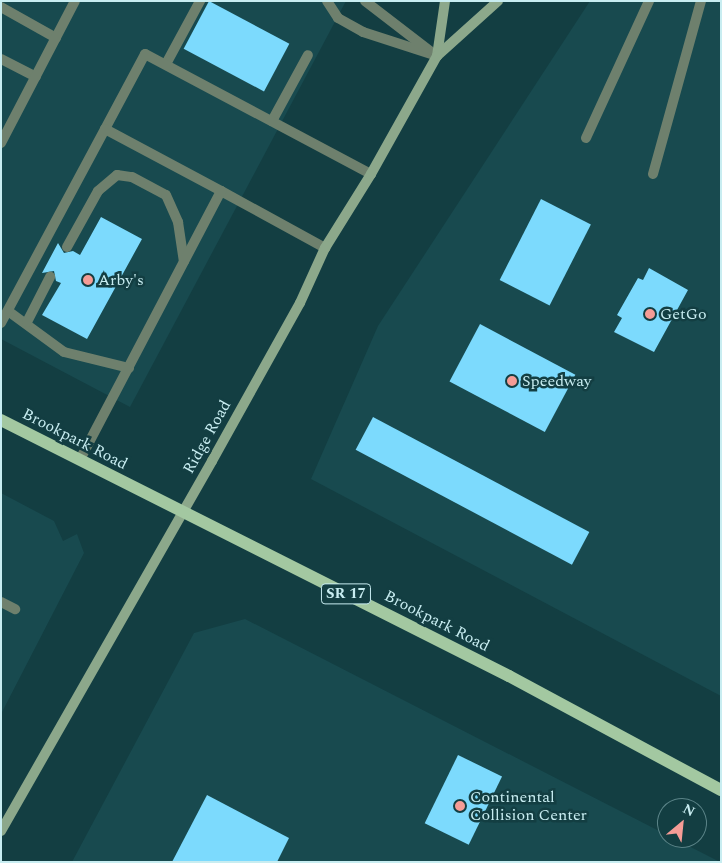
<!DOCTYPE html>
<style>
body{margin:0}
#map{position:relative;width:722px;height:863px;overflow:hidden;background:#133e42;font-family:Spectral,serif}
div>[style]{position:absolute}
.built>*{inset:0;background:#184a4f}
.building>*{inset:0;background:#7cdafd;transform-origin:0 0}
.service>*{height:10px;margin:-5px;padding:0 5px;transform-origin:5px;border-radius:5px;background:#6e806d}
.secondary>*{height:10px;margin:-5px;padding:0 5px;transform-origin:5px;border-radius:5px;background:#8ca88b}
.primary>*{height:12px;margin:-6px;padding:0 6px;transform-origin:6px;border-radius:6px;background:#a3c8a1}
.dots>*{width:14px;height:14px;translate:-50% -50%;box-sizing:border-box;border:2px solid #133e42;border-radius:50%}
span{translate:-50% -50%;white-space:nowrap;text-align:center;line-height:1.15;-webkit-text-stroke:5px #133e42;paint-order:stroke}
.shield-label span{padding:1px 4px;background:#133e42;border:1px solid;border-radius:4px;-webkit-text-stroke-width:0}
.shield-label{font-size:15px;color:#c8edf1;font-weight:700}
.poi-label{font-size:16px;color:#c8edf1}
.left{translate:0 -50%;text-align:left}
.street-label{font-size:16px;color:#c8edf1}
.frame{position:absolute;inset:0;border:2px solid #c8edf1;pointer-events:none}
.north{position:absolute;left:657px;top:798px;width:50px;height:50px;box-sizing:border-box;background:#133e42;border:1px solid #5b8488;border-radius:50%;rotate:28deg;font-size:14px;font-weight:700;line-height:20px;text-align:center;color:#c8edf1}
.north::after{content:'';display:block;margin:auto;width:18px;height:22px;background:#f59c96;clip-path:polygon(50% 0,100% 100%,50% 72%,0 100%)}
</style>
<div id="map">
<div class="built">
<i style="clip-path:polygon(1px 1px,346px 1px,130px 407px,1px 339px)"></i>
<i style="clip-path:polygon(590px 1px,721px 1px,721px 696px,311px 479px,378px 326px)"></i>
<i style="clip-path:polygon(1px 493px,54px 521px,63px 541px,77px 534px,84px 553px,1px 714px)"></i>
<i style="clip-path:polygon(245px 619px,667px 835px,667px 838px,673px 838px,720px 862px,72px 862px,194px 633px)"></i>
</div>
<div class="building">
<i style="left:209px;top:1px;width:91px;height:54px;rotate:28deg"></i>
<i style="left:541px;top:199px;width:56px;height:91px;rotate:27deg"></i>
<i style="clip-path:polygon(101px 217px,142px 239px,87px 339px,42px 315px,61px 283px,56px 281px,54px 271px,42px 273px,58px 243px,64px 253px,73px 251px,80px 255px)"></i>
<i style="clip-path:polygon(649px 268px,688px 290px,654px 352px,614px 332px,622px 318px,617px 315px,638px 278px,643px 280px)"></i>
<i style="left:480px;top:324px;width:108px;height:65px;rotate:28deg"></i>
<i style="left:373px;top:417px;width:245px;height:37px;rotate:28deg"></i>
<i style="left:458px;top:755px;width:49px;height:76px;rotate:26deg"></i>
<i style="clip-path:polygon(207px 795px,289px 838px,277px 862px,172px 862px)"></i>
</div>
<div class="service">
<i style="left:327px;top:1px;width:20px;rotate:57deg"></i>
<i style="left:338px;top:18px;width:29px;rotate:29deg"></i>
<i style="left:363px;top:32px;width:78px;rotate:18deg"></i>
<i style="left:365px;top:1px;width:82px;rotate:37.6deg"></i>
<i style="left:1px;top:7px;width:63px;rotate:29.4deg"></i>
<i style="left:1px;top:59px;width:39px;rotate:27deg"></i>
<i style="left:166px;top:64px;width:72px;rotate:-61.6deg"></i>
<i style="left:272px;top:121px;width:75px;rotate:-61.4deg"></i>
<i style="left:105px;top:129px;width:85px;rotate:-61.9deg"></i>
<i style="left:145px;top:54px;width:256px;rotate:28deg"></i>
<i style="left:586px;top:138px;width:151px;rotate:-65.3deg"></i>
<i style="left:1px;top:143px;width:160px;rotate:-62.5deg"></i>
<i style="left:653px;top:174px;width:180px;rotate:-74.5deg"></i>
<i style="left:221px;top:191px;width:119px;rotate:28.7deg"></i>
<i style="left:67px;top:247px;width:64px;rotate:-61deg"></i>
<i style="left:98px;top:191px;width:25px;rotate:-40deg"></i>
<i style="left:117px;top:175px;width:15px;rotate:8deg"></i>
<i style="left:132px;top:177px;width:38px;rotate:28deg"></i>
<i style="left:166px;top:195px;width:30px;rotate:66deg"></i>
<i style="left:178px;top:222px;width:40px;rotate:81.5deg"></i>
<i style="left:8px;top:311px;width:69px;rotate:36.2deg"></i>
<i style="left:64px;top:352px;width:67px;rotate:13.8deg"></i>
<i style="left:27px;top:322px;width:51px;rotate:-62.9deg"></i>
<i style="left:1px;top:323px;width:220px;rotate:-61.8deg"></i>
<i style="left:105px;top:129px;width:132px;rotate:28.1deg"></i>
<i style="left:221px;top:191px;width:304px;rotate:117.7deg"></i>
<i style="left:1px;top:602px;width:16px;rotate:27deg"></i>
</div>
<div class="secondary">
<i style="left:437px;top:56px;width:56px;rotate:-81.7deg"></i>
<i style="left:1px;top:831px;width:426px;rotate:-60.3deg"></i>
<i style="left:212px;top:461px;width:181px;rotate:-60.9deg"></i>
<i style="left:300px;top:303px;width:60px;rotate:-65.6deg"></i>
<i style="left:325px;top:248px;width:87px;rotate:-58.1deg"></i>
<i style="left:371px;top:174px;width:135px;rotate:-60.8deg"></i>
<i style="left:437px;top:56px;width:82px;rotate:-42deg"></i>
</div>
<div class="primary">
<i style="left:1px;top:420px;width:569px;rotate:26.75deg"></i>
<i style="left:509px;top:676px;width:241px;rotate:28.3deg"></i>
</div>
<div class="dots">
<i style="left:88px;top:280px;background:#f59c96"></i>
<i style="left:650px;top:314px;background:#f59c96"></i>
<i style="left:512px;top:381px;background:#f59c96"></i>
<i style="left:460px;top:806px;background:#f59c96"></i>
</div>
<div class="shield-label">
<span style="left:346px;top:594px">SR 17</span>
</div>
<div class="poi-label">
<span class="left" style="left:98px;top:280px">Arby's</span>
<span class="left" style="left:660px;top:314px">GetGo</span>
<span class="left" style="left:522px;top:381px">Speedway</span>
<span class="left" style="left:470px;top:806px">Continental<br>Collision Center</span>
</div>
<div class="street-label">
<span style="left:207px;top:437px;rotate:-61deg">Ridge Road</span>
<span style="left:75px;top:439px;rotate:27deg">Brookpark Road</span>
<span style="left:437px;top:621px;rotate:27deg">Brookpark Road</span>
</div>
<div class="frame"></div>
<div class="north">N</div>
</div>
